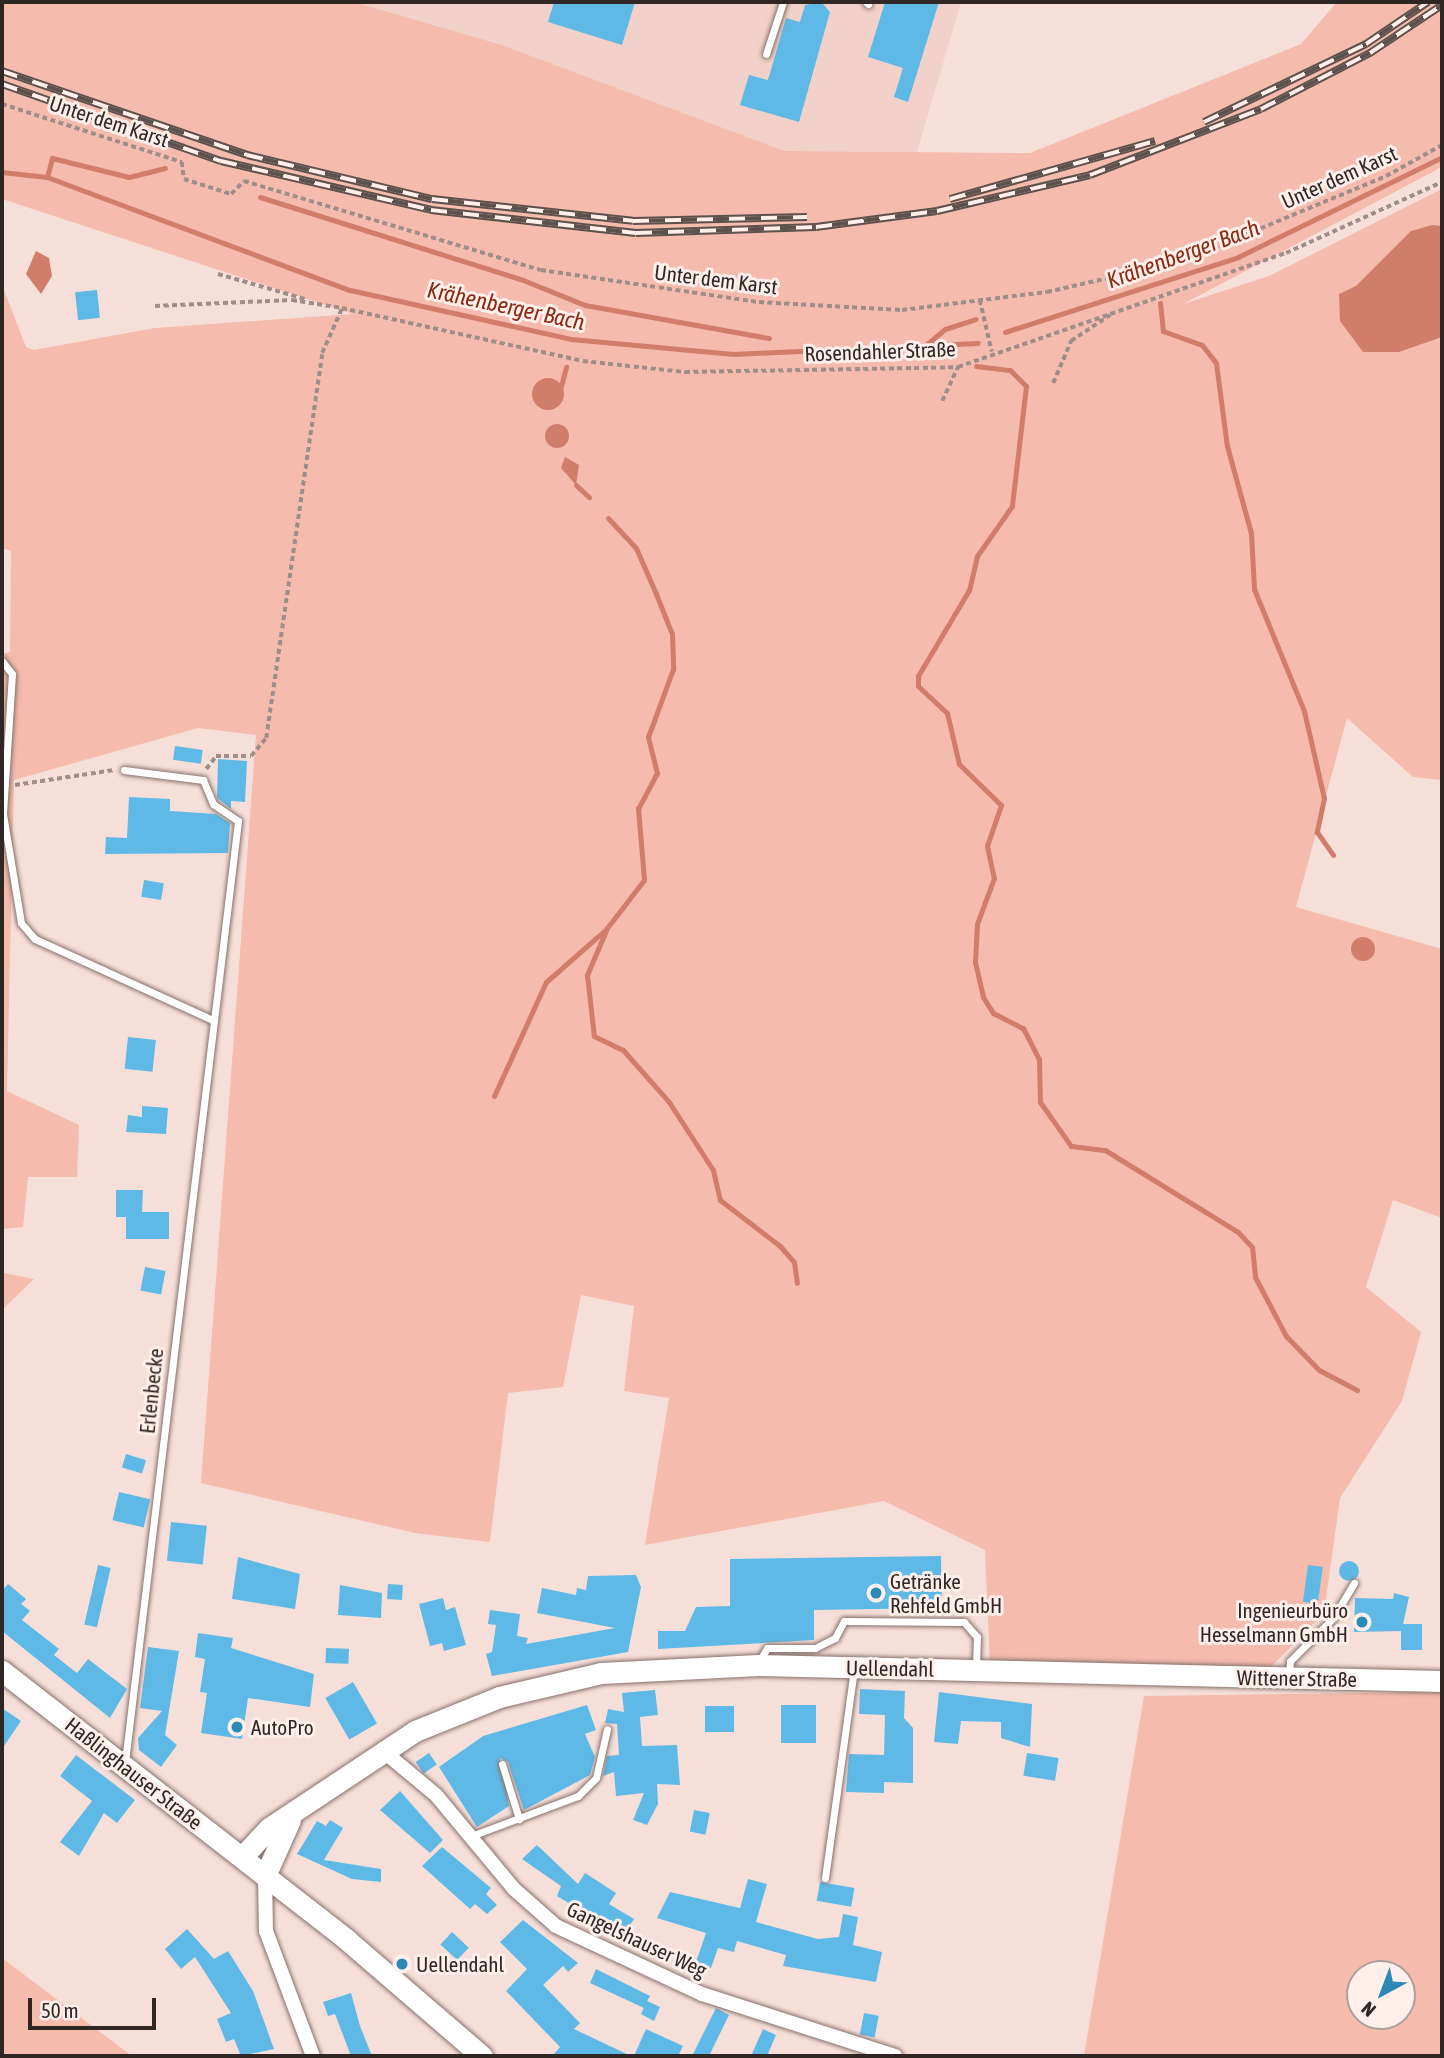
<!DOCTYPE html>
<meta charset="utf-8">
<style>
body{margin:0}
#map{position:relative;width:1444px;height:2058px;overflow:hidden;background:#f7dfd9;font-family:"Asap Condensed",sans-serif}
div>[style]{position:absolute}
.built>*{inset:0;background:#f1d1c9}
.green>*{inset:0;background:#f5bbad}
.water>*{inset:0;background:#d07d6a}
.round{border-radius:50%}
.stream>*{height:5px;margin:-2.5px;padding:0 2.5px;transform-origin:2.5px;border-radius:2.5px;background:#d07d6a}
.building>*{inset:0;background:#5fb9e6;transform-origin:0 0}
.path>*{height:3.5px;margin-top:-1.75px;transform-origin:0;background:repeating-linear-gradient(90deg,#9f8d89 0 5px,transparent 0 8.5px)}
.roads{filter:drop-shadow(0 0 2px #85706b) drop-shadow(0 0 2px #85706b)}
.service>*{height:7px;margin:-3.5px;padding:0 3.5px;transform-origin:3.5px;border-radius:3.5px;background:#fff}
.minor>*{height:14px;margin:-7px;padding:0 7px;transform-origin:7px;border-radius:7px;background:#fff}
.secondary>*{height:21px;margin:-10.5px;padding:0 10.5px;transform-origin:10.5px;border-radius:10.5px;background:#fff}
.rail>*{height:8px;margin-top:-4px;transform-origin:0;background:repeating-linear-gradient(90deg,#feefeb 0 16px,#5d514e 0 32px);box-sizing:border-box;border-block:2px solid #5d514e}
.dots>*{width:19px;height:19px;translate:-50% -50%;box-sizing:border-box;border:4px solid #feefeb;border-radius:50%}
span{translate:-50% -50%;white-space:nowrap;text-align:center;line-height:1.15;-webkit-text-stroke:6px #feefeb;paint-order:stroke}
.street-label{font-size:21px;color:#302725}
.poi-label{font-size:21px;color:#302725}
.left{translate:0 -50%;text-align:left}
.right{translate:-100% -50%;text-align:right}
.water-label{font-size:23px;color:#8c2913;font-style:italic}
.frame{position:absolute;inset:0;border:4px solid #302725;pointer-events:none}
.north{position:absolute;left:1346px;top:1960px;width:70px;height:70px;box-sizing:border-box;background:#feefeb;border:2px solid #ac9f9c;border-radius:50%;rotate:221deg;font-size:19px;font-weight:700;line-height:28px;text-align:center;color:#302725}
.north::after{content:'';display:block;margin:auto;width:24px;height:32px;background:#2a89b5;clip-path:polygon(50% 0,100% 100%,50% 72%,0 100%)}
.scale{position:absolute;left:28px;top:1998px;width:128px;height:32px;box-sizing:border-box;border:4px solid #302725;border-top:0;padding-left:9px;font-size:21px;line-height:24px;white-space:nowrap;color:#302725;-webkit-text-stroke:5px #feefeb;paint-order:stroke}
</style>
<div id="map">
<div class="built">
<i style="clip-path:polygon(354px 2px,961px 2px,917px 152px,785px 151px,502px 45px)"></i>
</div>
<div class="green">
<i style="clip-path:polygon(2px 2px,354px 2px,502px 45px,785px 151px,1030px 153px,1301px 44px,1337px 2px,1442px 2px,1442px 167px,1183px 304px,1269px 276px,1442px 189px,1442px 780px,1413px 777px,1347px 718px,1296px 907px,1442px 949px,1442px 1218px,1393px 1200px,1366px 1287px,1421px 1332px,1402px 1401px,1340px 1498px,1324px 1613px,1269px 1669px,990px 1665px,985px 1550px,884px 1501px,645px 1545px,669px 1398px,624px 1391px,634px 1306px,581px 1295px,563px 1387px,508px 1393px,490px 1542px,415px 1533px,201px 1483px,256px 735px,198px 728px,14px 780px,7px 1091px,79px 1125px,77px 1177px,28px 1177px,23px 1227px,4px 1229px,4px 1273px,34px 1279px,2px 1310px,2px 654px,10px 652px,11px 551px,2px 548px,2px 285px,26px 347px,34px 350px,155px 328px,353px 314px,2px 199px)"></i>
<i style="clip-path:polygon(evenodd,1442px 1692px,1442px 2056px,1084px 2056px,1144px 1696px,1442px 1692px,1360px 1974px,1402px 1974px,1402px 2016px,1360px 2016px,1360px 1974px)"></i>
<i style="clip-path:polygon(2px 1958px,132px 2056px,2px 2056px)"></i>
</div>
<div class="water">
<i style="clip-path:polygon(1432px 225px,1442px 226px,1442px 337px,1399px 352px,1363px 352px,1340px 321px,1339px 294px,1356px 286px,1411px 231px)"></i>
<i style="clip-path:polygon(36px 251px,49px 258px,52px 276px,41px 294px,26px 274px)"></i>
<i class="round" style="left:532px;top:378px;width:32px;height:32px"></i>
<i class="round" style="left:545px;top:424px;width:24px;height:24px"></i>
<i style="clip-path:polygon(565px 457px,579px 465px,576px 485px,561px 468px)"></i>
<i class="round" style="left:1351px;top:937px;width:24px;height:24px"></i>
</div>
<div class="stream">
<i style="left:2px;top:172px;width:45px;rotate:6.3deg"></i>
<i style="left:47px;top:177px;width:20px;rotate:-75deg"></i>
<i style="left:52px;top:158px;width:79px;rotate:13.9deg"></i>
<i style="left:129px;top:177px;width:37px;rotate:-14deg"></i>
<i style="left:47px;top:177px;width:323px;rotate:20.5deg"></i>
<i style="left:350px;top:290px;width:226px;rotate:12.5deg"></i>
<i style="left:571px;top:339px;width:163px;rotate:5.3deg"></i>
<i style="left:733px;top:354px;width:245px;rotate:-2.6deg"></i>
<i style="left:260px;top:197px;width:276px;rotate:17.5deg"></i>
<i style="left:523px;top:280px;width:67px;rotate:22deg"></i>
<i style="left:585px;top:305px;width:187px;rotate:10.2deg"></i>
<i style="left:1160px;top:303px;width:28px;rotate:84deg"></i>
<i style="left:1163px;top:331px;width:41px;rotate:19.7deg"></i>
<i style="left:1202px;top:345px;width:23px;rotate:52deg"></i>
<i style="left:1216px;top:363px;width:84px;rotate:82.5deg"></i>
<i style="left:1227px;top:446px;width:90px;rotate:74.6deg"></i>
<i style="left:1251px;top:533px;width:56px;rotate:86.9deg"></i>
<i style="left:1254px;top:589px;width:132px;rotate:67.7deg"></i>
<i style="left:1304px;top:711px;width:89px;rotate:77.1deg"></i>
<i style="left:1324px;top:798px;width:35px;rotate:102deg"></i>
<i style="left:1317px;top:832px;width:28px;rotate:55deg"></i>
<i style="left:1005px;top:332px;width:245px;rotate:-17.8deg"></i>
<i style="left:1238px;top:257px;width:227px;rotate:-26.1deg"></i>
<i style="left:921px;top:349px;width:31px;rotate:-40deg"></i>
<i style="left:945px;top:329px;width:32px;rotate:-18deg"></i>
<i style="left:976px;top:366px;width:34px;rotate:7deg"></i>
<i style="left:1010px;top:370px;width:23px;rotate:45deg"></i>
<i style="left:1026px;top:386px;width:121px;rotate:96.7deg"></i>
<i style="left:1012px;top:506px;width:61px;rotate:125deg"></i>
<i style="left:977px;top:556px;width:35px;rotate:103deg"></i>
<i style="left:969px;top:590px;width:100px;rotate:120.7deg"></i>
<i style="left:918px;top:676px;width:10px;rotate:90deg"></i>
<i style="left:918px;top:686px;width:40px;rotate:43deg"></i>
<i style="left:947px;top:713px;width:52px;rotate:76.8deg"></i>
<i style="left:959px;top:764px;width:59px;rotate:44.3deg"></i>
<i style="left:1001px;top:805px;width:43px;rotate:108.9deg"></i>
<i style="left:987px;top:846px;width:33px;rotate:78deg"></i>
<i style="left:994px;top:878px;width:49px;rotate:110.3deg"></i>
<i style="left:977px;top:924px;width:38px;rotate:93deg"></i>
<i style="left:975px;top:962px;width:36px;rotate:77deg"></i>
<i style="left:983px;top:997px;width:19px;rotate:58deg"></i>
<i style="left:993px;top:1013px;width:34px;rotate:27deg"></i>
<i style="left:1023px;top:1028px;width:35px;rotate:63deg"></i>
<i style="left:1039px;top:1059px;width:43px;rotate:88.7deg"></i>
<i style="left:1040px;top:1102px;width:54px;rotate:54.8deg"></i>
<i style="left:1071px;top:1146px;width:34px;rotate:7deg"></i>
<i style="left:1105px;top:1150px;width:156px;rotate:31.7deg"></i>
<i style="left:1238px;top:1232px;width:21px;rotate:47deg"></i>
<i style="left:1252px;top:1247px;width:30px;rotate:84deg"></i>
<i style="left:1255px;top:1277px;width:67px;rotate:62.3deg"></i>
<i style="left:1286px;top:1336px;width:47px;rotate:45.9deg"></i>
<i style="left:1319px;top:1370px;width:43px;rotate:27.8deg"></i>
<i style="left:561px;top:386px;width:20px;rotate:-75deg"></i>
<i style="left:576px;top:485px;width:18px;rotate:43deg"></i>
<i style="left:608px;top:518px;width:41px;rotate:47deg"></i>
<i style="left:636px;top:548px;width:50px;rotate:66.5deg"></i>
<i style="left:656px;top:594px;width:43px;rotate:68.2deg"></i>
<i style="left:672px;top:634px;width:35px;rotate:88deg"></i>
<i style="left:673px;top:669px;width:72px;rotate:110.2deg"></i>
<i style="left:648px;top:737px;width:37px;rotate:76deg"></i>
<i style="left:657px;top:773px;width:40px;rotate:118deg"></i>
<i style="left:638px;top:808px;width:72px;rotate:85.2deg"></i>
<i style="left:644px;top:880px;width:61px;rotate:127.6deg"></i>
<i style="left:607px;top:928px;width:51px;rotate:113.1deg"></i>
<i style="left:587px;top:975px;width:61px;rotate:83.5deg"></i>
<i style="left:594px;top:1036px;width:32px;rotate:26deg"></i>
<i style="left:623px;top:1050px;width:69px;rotate:48.5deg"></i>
<i style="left:669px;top:1102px;width:81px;rotate:57.1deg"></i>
<i style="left:713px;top:1170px;width:31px;rotate:77deg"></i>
<i style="left:720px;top:1200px;width:76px;rotate:37.5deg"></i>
<i style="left:780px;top:1246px;width:21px;rotate:49deg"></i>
<i style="left:794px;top:1262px;width:21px;rotate:82deg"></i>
<i style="left:494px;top:1096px;width:125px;rotate:-65.5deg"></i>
<i style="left:546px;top:982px;width:77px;rotate:-41.3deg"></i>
</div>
<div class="building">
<i style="clip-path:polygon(554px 2px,635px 2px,622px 45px,548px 22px)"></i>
<i style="clip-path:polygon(821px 2px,830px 12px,799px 122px,740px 105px,749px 75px,768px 80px,786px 18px,800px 22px,805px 5px)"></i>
<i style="clip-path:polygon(885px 2px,939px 2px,908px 102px,894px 97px,903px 68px,868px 57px)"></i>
<i style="left:97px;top:290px;width:28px;height:22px;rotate:84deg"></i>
<i style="left:175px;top:746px;width:28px;height:14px;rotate:8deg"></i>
<i style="clip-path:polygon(218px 759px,247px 761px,245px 802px,231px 801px,231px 809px,217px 798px)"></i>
<i style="clip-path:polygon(129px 797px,170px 799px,170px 811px,216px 814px,230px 823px,228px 853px,105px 854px,106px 837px,127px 838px)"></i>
<i style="left:144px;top:880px;width:20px;height:17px;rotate:9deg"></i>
<i style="left:128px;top:1037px;width:28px;height:32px;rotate:6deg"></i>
<i style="clip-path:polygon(142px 1106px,168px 1108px,166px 1134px,126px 1132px,128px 1115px,142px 1117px)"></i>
<i style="clip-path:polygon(116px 1190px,143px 1190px,142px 1212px,169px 1212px,169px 1239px,126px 1239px,126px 1217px,116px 1217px)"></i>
<i style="left:145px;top:1267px;width:21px;height:24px;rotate:11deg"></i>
<i style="left:126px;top:1454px;width:21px;height:14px;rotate:17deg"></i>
<i style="left:119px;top:1492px;width:32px;height:29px;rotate:13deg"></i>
<i style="left:171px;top:1522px;width:36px;height:39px;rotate:6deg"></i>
<i style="clip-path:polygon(941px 1556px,942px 1608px,814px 1610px,814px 1640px,658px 1649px,658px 1631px,685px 1631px,696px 1607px,730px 1606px,730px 1559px)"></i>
<i style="clip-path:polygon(238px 1557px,300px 1574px,295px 1609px,232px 1599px)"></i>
<i class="round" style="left:1339px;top:1561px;width:20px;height:20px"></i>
<i style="left:98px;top:1565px;width:13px;height:61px;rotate:13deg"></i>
<i style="left:1308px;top:1565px;width:15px;height:37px;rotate:8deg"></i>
<i style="clip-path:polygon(636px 1575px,641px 1587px,628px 1652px,492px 1676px,486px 1654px,492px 1652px,496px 1625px,488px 1624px,490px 1610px,520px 1614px,517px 1636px,528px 1638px,526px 1644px,615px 1628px,537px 1613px,542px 1588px,576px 1595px,577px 1588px,586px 1590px,588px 1576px)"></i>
<i style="clip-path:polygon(8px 1584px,26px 1599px,21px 1604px,30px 1611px,22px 1620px,59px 1649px,54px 1655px,77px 1673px,88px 1659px,127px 1689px,110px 1718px,2px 1631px,2px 1591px)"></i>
<i style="left:388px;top:1584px;width:15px;height:15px;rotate:4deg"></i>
<i style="clip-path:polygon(340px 1585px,382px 1593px,381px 1618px,338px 1615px)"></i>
<i style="clip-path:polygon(1394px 1593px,1409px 1597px,1403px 1624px,1422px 1624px,1422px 1650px,1401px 1650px,1401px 1631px,1354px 1632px,1355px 1598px,1393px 1599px)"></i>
<i style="clip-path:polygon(443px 1598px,446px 1610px,455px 1607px,466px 1645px,444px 1651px,442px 1643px,430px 1646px,419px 1604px)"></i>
<i style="clip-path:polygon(198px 1633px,233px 1638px,231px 1648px,314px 1674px,310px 1707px,248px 1698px,242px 1739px,201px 1733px,207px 1693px,200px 1692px,205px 1659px,195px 1657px)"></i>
<i style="clip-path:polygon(148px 1647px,179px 1651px,165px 1735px,177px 1745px,161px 1767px,139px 1750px,138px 1738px,162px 1711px,140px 1708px)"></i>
<i style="left:326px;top:1648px;width:23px;height:15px;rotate:2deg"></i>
<i style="left:353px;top:1682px;width:48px;height:32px;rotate:60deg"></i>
<i style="clip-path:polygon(860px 1689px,905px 1691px,904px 1718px,913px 1728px,913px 1783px,884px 1782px,884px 1793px,846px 1792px,849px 1754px,884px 1755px,885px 1715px,859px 1714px)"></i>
<i style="clip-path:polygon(655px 1690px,658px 1715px,640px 1717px,642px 1746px,677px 1745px,680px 1785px,657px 1784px,658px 1804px,647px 1825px,633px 1820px,644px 1793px,616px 1796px,614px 1772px,603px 1776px,607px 1756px,619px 1755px,617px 1724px,605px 1723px,608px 1709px,624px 1712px,622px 1693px)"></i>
<i style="clip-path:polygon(939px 1692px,1032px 1704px,1030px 1747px,1001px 1738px,1001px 1722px,961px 1721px,958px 1744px,934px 1742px)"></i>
<i style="clip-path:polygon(587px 1705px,596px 1730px,585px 1734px,595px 1757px,590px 1775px,524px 1810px,508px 1762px,500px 1758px,509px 1806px,477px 1827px,439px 1767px,483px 1736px)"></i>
<i style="left:781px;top:1705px;width:35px;height:38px"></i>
<i style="left:734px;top:1706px;width:26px;height:29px;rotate:90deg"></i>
<i style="clip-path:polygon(2px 1708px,21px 1721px,2px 1749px)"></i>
<i style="left:429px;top:1753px;width:14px;height:16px;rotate:56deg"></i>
<i style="left:1027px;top:1753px;width:32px;height:23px;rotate:9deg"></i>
<i style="clip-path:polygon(76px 1755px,135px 1800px,117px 1823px,104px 1813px,79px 1856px,60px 1842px,92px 1801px,60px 1776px)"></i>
<i style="clip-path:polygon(400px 1791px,443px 1840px,430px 1853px,380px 1810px)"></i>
<i style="left:694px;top:1810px;width:16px;height:22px;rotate:11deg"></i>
<i style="clip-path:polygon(330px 1820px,343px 1828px,324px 1860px,381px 1869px,381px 1882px,352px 1879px,297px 1854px,317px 1821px,326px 1826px)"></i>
<i style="clip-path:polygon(537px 1845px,578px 1884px,585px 1873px,616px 1893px,609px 1904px,634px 1919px,623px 1936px,557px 1896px,561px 1886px,522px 1859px)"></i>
<i style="clip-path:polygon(442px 1847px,491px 1888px,486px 1894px,497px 1905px,487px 1914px,475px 1904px,470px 1909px,422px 1866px)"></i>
<i style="clip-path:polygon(748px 1879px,767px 1884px,756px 1922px,818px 1939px,839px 1937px,843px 1914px,858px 1917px,853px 1945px,882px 1952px,876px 1982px,783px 1966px,786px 1955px,737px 1941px,734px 1952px,718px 1948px,711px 1968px,696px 1962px,706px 1933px,657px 1918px,670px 1892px,740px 1908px)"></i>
<i style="left:820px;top:1882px;width:35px;height:19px;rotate:10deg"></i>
<i style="clip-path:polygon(523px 1920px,578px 1963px,568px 1972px,563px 1966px,543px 1985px,580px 2023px,574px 2029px,631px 2056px,552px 2056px,560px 2047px,506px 1991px,527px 1969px,500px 1942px)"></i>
<i style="clip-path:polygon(187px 1929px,214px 1959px,228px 1951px,253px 1991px,274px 2049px,241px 2056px,234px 2039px,226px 2042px,217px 2019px,231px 2013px,195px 1957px,181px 1969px,165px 1949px)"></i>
<i style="left:452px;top:1932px;width:23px;height:17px;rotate:43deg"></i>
<i style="clip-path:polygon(596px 1969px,650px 1996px,647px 2001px,660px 2007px,654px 2021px,641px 2014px,646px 2003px,644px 2008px,590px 1983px)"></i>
<i style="clip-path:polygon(351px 1993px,360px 2026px,372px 2056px,351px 2056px,335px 2014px,328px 2016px,323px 2002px)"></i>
<i style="clip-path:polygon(716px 2008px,729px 2015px,709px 2056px,692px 2056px)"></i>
<i style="left:864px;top:2013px;width:15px;height:22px;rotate:11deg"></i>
<i style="clip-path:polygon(646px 2029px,683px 2046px,678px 2056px,634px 2056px)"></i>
<i style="clip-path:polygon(763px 2029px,776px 2035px,767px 2056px,751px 2056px)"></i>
</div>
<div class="path">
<i style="left:2px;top:104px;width:189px;rotate:17.9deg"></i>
<i style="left:182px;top:162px;width:17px;rotate:83deg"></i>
<i style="left:184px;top:179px;width:49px;rotate:17.7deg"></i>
<i style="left:231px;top:194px;width:18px;rotate:-45deg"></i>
<i style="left:244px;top:181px;width:310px;rotate:16.7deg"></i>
<i style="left:541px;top:270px;width:220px;rotate:8.4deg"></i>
<i style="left:759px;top:302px;width:143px;rotate:3.2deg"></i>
<i style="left:902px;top:310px;width:146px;rotate:-7.1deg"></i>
<i style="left:1047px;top:292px;width:139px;rotate:-12.9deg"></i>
<i style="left:1182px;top:261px;width:221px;rotate:-22.6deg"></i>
<i style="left:1386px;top:176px;width:64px;rotate:-29deg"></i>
<i style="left:218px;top:274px;width:91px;rotate:16deg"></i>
<i style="left:980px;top:300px;width:53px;rotate:77deg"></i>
<i style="left:155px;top:306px;width:137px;rotate:-2.5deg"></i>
<i style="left:292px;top:300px;width:51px;rotate:9.1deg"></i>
<i style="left:1053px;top:383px;width:46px;rotate:-66.8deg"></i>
<i style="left:1071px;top:341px;width:47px;rotate:-33.7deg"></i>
<i style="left:942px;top:401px;width:38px;rotate:-65deg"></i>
<i style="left:206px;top:769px;width:16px;rotate:-52deg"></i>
<i style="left:216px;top:756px;width:35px"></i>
<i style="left:251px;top:756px;width:23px;rotate:-50deg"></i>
<i style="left:266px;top:738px;width:389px;rotate:-81.7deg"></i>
<i style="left:322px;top:353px;width:49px;rotate:-66deg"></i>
<i style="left:342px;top:308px;width:247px;rotate:12.4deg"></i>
<i style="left:583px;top:361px;width:103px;rotate:6.2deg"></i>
<i style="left:685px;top:372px;width:273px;rotate:-1deg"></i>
<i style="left:958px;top:367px;width:347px;rotate:-19.2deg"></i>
<i style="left:1286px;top:253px;width:171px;rotate:-24.5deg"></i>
<i style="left:15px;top:785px;width:100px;rotate:-8.6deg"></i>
</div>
<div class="roads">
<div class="service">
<i style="left:866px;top:2px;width:3px;rotate:45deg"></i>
<i style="left:766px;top:54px;width:55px;rotate:-71.9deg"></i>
<i style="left:2px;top:661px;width:16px;rotate:52deg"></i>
<i style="left:12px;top:674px;width:140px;rotate:93.7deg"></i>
<i style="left:3px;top:814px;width:110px;rotate:80.6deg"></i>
<i style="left:21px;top:923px;width:21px;rotate:49deg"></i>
<i style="left:35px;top:939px;width:196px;rotate:24.5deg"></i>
<i style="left:124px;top:770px;width:80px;rotate:7.2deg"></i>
<i style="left:203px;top:780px;width:26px;rotate:67deg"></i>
<i style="left:213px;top:804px;width:30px;rotate:34deg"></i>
<i style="left:238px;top:821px;width:947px;rotate:96.85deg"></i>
<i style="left:759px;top:1661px;width:15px;rotate:-58deg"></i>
<i style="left:767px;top:1648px;width:48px"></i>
<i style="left:815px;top:1648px;width:22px;rotate:-27deg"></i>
<i style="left:835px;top:1638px;width:19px;rotate:-62deg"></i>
<i style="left:844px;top:1621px;width:120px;rotate:0.5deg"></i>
<i style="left:964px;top:1622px;width:20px;rotate:49deg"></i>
<i style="left:977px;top:1637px;width:29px;rotate:92deg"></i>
<i style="left:1289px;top:1673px;width:12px;rotate:-85deg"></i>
<i style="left:1290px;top:1661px;width:61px;rotate:-45deg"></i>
<i style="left:1333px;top:1618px;width:41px;rotate:-59deg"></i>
<i style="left:502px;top:1764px;width:58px;rotate:72.8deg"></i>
<i style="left:471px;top:1836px;width:114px;rotate:-20.5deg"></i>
<i style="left:578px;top:1796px;width:25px;rotate:-45deg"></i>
<i style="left:596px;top:1778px;width:50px;rotate:-77.3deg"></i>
<i style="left:825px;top:1878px;width:211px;rotate:-82.1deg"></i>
</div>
<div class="minor">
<i style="left:382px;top:1750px;width:70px;rotate:39.8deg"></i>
<i style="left:436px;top:1795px;width:122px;rotate:50.3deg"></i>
<i style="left:514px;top:1889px;width:56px;rotate:41.4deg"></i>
<i style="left:556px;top:1926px;width:161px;rotate:25deg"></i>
<i style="left:702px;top:1994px;width:203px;rotate:17.8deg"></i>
<i style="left:265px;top:1876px;width:55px;rotate:89deg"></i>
<i style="left:266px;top:1931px;width:134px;rotate:69.4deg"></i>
</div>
<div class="secondary">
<i style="left:2px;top:1671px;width:437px;rotate:37.9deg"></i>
<i style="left:347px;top:1940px;width:178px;rotate:40.7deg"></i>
<i style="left:242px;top:1857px;width:40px;rotate:-47deg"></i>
<i style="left:269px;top:1828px;width:175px;rotate:-33.6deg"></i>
<i style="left:415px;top:1731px;width:91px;rotate:-22deg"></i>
<i style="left:499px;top:1697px;width:105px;rotate:-13.2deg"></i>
<i style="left:601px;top:1673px;width:157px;rotate:-2.9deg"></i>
<i style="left:758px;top:1665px;width:684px;rotate:1.34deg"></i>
<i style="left:265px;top:1876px;width:61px;rotate:-65.9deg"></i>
</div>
</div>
<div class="rail">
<i style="left:2px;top:71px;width:259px;rotate:18.9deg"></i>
<i style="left:247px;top:155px;width:190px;rotate:13.4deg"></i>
<i style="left:432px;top:199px;width:202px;rotate:6.2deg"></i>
<i style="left:633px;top:221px;width:174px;rotate:-1.3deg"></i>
<i style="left:2px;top:84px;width:232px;rotate:19.4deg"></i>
<i style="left:221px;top:161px;width:216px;rotate:13.1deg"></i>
<i style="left:431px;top:210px;width:206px;rotate:6.4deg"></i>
<i style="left:636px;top:233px;width:180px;rotate:-1.9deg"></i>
<i style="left:816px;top:227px;width:122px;rotate:-7.5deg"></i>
<i style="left:937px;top:211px;width:157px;rotate:-13.2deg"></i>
<i style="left:1090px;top:175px;width:183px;rotate:-21.1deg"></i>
<i style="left:1261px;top:109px;width:123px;rotate:-27.2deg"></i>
<i style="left:1370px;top:53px;width:87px;rotate:-33.7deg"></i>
<i style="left:1204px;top:122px;width:180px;rotate:-25.7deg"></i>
<i style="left:1366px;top:44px;width:75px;rotate:-34.1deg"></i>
<i style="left:950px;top:199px;width:213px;rotate:-15.8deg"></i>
</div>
<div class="dots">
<i style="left:876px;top:1593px;background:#2a89b5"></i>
<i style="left:1362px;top:1622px;background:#2a89b5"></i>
<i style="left:237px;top:1727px;background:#2a89b5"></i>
<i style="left:402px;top:1964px;background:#2a89b5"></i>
</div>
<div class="street-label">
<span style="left:109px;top:121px;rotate:18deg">Unter dem Karst</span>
<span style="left:1339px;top:177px;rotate:-24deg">Unter dem Karst</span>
<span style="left:716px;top:279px;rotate:7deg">Unter dem Karst</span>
<span style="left:880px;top:351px;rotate:-2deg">Rosendahler Straße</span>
<span style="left:151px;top:1391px;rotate:-84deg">Erlenbecke</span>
<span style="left:890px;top:1668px;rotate:1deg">Uellendahl</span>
<span style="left:1297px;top:1678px;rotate:1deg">Wittener Straße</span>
<span style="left:134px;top:1773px;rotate:38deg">Haßlinghauser Straße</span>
<span style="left:637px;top:1939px;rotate:25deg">Gangelshauser Weg</span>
</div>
<div class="poi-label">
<span class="left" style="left:890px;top:1593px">Getränke<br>Rehfeld GmbH</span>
<span class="right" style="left:1348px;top:1622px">Ingenieurbüro<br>Hesselmann GmbH</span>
<span class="left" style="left:251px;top:1727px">AutoPro</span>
<span class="left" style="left:416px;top:1964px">Uellendahl</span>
</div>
<div class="water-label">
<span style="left:1183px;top:254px;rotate:-20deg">Krähenberger Bach</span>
<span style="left:506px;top:306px;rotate:12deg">Krähenberger Bach</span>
</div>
<div class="frame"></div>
<div class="north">N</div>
<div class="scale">50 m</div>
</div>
